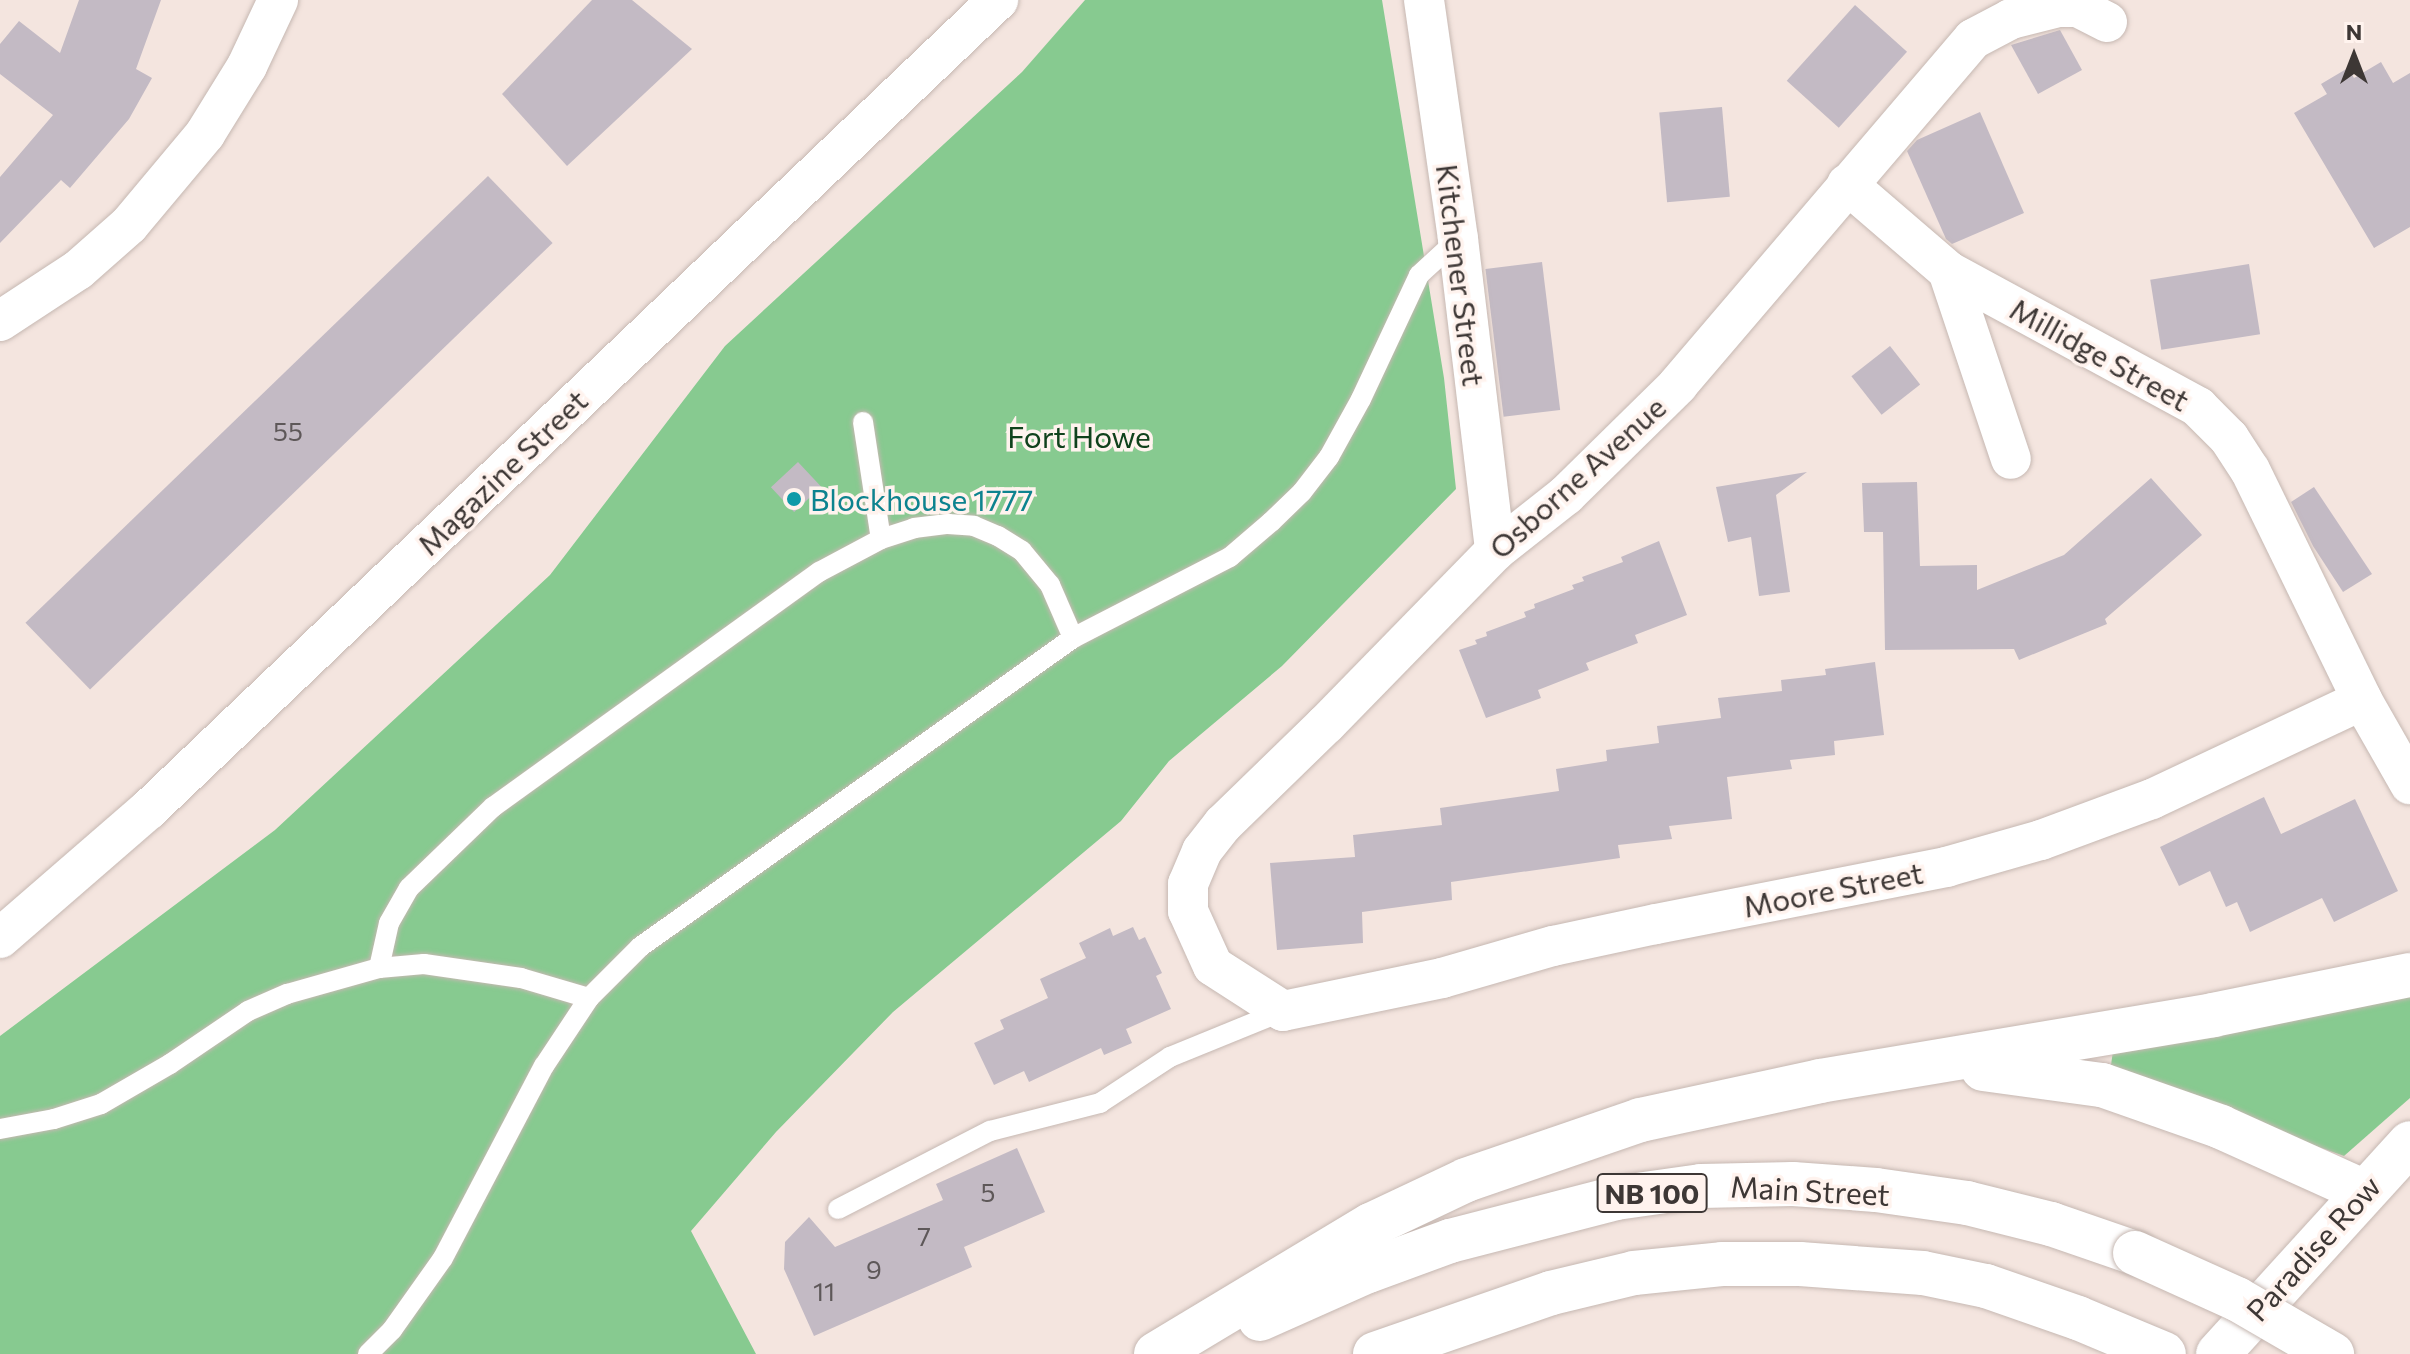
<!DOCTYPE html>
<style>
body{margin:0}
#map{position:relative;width:2410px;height:1354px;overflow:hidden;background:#f4e5df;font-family:Commissioner,sans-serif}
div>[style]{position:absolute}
.green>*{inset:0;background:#87ca90}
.building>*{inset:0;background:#c3bac4;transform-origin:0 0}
.roads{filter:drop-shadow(0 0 2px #c6b8b2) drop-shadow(0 0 2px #c6b8b2)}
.lane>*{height:20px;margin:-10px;padding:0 10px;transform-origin:10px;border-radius:10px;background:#fff}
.street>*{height:40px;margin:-20px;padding:0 20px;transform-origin:20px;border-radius:20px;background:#fff}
.secondary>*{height:44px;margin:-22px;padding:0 22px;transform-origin:22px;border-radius:22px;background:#fff}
.primary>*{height:44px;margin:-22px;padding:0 22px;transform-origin:22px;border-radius:22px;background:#fff}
.bridges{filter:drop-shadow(0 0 2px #c6b8b2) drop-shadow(0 0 2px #c6b8b2)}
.primary-bridge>*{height:44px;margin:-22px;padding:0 22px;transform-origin:22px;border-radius:22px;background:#fff}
.dots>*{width:22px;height:22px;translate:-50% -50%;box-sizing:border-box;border:4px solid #fff3ee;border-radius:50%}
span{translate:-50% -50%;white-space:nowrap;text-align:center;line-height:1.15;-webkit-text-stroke:7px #fff3ee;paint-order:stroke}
.number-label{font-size:26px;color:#5e5859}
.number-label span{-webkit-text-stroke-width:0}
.shield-label span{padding:2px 6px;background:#fff3ee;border:2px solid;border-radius:6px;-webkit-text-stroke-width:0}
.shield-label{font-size:28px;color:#3d3735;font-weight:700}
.street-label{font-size:30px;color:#3d3735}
.park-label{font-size:30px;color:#10421c}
.culture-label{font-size:30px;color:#0d838f}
.left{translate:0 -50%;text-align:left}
.north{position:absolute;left:2314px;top:16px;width:80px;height:80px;-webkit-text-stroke:6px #fff3ee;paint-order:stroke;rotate:0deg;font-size:22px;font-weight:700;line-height:32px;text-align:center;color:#3d3735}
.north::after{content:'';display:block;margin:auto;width:28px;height:36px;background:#3d3735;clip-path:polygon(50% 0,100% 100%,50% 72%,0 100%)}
</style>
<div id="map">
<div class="green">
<i style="clip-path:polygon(1085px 0,1382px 0,1444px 378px,1456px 489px,1282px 666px,1169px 761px,1121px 821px,893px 1012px,776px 1132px,691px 1231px,756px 1354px,0 1354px,0 1036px,275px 830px,550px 575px,725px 346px,1022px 72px)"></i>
<i style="clip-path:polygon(2410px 993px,2410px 1098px,2344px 1156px,2110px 1072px,2113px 1051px)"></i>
</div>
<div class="building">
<i style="clip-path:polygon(79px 0,161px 0,136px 69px,152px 78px,129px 119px,70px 188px,61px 180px,0 243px,0 177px,53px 115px,0 74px,0 44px,19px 21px,60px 53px)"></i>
<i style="clip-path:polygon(592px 0,632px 0,692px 49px,567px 166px,502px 94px)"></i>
<i style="left:1855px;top:5px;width:70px;height:102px;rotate:42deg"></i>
<i style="clip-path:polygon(2060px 30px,2082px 70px,2038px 94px,2011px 45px)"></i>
<i style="clip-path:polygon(2381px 62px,2393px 83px,2410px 73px,2410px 227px,2374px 248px,2294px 113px,2327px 94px,2321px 84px,2348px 68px,2354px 78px)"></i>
<i style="left:1722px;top:107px;width:90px;height:63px;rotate:85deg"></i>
<i style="clip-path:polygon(1980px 112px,2024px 213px,1952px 244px,1946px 239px,1907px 151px,1917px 140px)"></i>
<i style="left:488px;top:176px;width:93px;height:643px;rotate:46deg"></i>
<i style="left:1542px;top:262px;width:149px;height:57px;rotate:83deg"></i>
<i style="left:2249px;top:264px;width:71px;height:100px;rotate:81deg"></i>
<i style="left:1890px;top:346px;width:49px;height:49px;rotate:52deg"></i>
<i style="left:798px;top:462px;width:34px;height:37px;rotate:47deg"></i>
<i style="clip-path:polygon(1807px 472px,1776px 495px,1790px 592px,1759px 596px,1751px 537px,1728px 542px,1716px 487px)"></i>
<i style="clip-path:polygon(2151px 478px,2202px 535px,2105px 619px,2107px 624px,2019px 660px,2014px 649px,1885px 650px,1883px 532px,1864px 532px,1862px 483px,1917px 482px,1920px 566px,1977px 565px,1977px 590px,2064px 555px)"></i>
<i style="clip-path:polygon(2314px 487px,2372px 574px,2343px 592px,2313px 546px,2291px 502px)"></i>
<i style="clip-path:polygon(1659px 541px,1687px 615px,1635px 635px,1638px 643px,1586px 663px,1589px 670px,1538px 690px,1541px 698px,1486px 718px,1459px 650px,1477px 644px,1475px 640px,1487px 636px,1486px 632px,1526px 617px,1524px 612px,1535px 608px,1534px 604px,1574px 589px,1572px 585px,1584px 581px,1582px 577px,1623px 562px,1621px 557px)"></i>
<i style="clip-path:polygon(1875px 662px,1884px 735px,1834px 741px,1835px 755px,1790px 760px,1792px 769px,1727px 777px,1732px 819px,1669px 826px,1672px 839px,1618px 845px,1620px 858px,1451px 882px,1452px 900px,1362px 912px,1363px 943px,1277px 950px,1270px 863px,1355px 857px,1353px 835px,1442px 825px,1440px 808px,1559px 791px,1556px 769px,1607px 761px,1606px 750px,1659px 743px,1657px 726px,1721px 718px,1718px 698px,1782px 691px,1781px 680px,1826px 675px,1825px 669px)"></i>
<i style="clip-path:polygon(2264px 797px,2281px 834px,2355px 799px,2398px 891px,2334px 922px,2322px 898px,2250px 932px,2237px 902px,2226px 907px,2210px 871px,2179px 886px,2160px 847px)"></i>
<i style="clip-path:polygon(1133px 927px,1139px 940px,1145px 937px,1162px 973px,1156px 976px,1171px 1009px,1126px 1029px,1132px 1043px,1104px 1055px,1101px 1048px,1029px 1082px,1024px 1071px,994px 1085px,974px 1043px,1004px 1029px,1000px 1020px,1048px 998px,1040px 979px,1086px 958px,1079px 943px,1110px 928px,1113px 936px)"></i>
<i style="clip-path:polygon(1017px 1148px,1045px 1212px,964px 1247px,972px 1267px,814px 1336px,784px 1269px,785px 1242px,809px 1217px,835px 1247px,943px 1200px,936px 1184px)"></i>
</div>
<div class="roads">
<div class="lane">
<i style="left:863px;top:422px;width:118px;rotate:81.3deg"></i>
<i style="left:379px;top:968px;width:46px;rotate:-77.5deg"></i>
<i style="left:389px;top:923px;width:40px;rotate:-60.3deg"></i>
<i style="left:409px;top:888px;width:117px;rotate:-44deg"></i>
<i style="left:493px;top:807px;width:402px;rotate:-35.8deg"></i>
<i style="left:819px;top:572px;width:70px;rotate:-28deg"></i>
<i style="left:881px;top:539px;width:35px;rotate:-18deg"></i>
<i style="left:914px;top:528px;width:34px;rotate:-7deg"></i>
<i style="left:948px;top:524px;width:26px;rotate:4deg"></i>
<i style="left:974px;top:526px;width:26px;rotate:23deg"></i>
<i style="left:998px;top:536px;width:28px;rotate:32deg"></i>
<i style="left:1022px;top:551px;width:44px;rotate:50.5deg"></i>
<i style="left:1050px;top:585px;width:58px;rotate:66.5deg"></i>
<i style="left:0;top:1129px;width:55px;rotate:-10.5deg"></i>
<i style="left:54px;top:1119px;width:49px;rotate:-17.7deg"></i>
<i style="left:101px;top:1104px;width:80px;rotate:-30.1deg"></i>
<i style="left:170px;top:1064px;width:94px;rotate:-34.2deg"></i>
<i style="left:248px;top:1011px;width:43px;rotate:-23.6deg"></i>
<i style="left:287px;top:994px;width:96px;rotate:-15.8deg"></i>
<i style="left:379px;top:968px;width:45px;rotate:-5.1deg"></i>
<i style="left:424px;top:964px;width:98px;rotate:8.2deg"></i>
<i style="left:521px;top:978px;width:71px;rotate:16.4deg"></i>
<i style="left:838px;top:1209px;width:171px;rotate:-27.2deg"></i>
<i style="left:990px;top:1131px;width:114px;rotate:-14.3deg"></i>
<i style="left:1100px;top:1103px;width:84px;rotate:-33.3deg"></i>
<i style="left:1170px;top:1057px;width:122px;rotate:-22.2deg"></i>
<i style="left:368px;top:1354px;width:34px;rotate:-45deg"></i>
<i style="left:392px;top:1330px;width:88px;rotate:-54.7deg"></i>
<i style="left:443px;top:1258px;width:217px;rotate:-62.3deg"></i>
<i style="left:544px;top:1066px;width:82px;rotate:-56.5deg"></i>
<i style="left:589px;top:998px;width:72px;rotate:-45deg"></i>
<i style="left:640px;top:947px;width:532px;rotate:-35.51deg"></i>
<i style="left:1073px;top:638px;width:177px;rotate:-27.3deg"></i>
<i style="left:1230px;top:557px;width:54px;rotate:-40.5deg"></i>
<i style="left:1271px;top:522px;width:43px;rotate:-44.1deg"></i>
<i style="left:1302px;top:492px;width:44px;rotate:-52.4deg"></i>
<i style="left:1329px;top:457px;width:66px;rotate:-61.1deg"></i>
<i style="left:1361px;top:399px;width:137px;rotate:-64.9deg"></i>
<i style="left:1419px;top:275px;width:53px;rotate:-42.7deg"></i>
</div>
<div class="street">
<i style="left:1424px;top:0;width:241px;rotate:81.9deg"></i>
<i style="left:1458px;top:239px;width:314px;rotate:83.2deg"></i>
<i style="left:2107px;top:22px;width:33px;rotate:-153deg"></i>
<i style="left:2078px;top:7px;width:20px;rotate:180deg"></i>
<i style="left:2058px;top:7px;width:49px;rotate:165.7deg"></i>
<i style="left:2011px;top:19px;width:43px;rotate:152.2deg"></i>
<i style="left:1973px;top:39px;width:455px;rotate:130.5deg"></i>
<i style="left:1678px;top:385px;width:157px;rotate:135.5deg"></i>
<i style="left:1566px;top:495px;width:90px;rotate:141.7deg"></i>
<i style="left:1495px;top:551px;width:242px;rotate:134.3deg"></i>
<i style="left:1326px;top:724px;width:144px;rotate:135.8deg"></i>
<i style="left:1223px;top:824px;width:34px;rotate:128deg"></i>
<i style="left:1202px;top:851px;width:36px;rotate:113deg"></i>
<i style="left:1188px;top:884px;width:27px;rotate:90deg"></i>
<i style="left:1188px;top:911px;width:60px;rotate:65.6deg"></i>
<i style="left:1213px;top:966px;width:83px;rotate:32.7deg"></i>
<i style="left:1283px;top:1011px;width:162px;rotate:-11.7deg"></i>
<i style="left:1442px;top:978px;width:116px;rotate:-16.1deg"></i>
<i style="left:1553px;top:946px;width:105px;rotate:-12.1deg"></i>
<i style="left:1656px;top:924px;width:296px;rotate:-11.1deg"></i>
<i style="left:1946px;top:867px;width:99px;rotate:-15.9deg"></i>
<i style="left:2041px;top:840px;width:118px;rotate:-20.3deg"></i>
<i style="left:2152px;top:799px;width:232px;rotate:-25.2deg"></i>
<i style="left:1847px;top:184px;width:133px;rotate:40.7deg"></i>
<i style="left:1948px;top:271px;width:285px;rotate:28.5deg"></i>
<i style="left:2198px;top:407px;width:44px;rotate:45deg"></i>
<i style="left:2229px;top:438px;width:38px;rotate:57deg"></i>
<i style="left:2250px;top:470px;width:256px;rotate:64deg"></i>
<i style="left:2362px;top:700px;width:97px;rotate:60.3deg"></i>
<i style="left:1948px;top:271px;width:198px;rotate:71.5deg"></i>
<i style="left:0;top:321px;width:93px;rotate:-33.2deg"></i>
<i style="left:78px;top:270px;width:68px;rotate:-41.4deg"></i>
<i style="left:129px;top:225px;width:119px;rotate:-50.1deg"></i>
<i style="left:205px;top:134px;width:80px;rotate:-58.3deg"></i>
<i style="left:247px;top:66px;width:73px;rotate:-64.8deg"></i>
<i style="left:0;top:938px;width:197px;rotate:-40.9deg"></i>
<i style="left:149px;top:809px;width:1173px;rotate:-43.62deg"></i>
</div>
<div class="secondary">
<i style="left:2218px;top:1354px;width:285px;rotate:-47.7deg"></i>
</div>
<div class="primary">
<i style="left:1983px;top:1069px;width:120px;rotate:7.7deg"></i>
<i style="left:2102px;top:1085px;width:126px;rotate:19.4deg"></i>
<i style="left:2221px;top:1127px;width:156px;rotate:24.3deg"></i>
<i style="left:1260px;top:1319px;width:118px;rotate:-24deg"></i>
<i style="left:1368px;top:1271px;width:87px;rotate:-20.1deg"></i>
<i style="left:1450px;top:1241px;width:171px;rotate:-14.5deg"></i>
<i style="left:1616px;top:1198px;width:86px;rotate:-8deg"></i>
<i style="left:1701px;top:1186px;width:92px;rotate:-1.2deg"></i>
<i style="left:1793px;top:1184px;width:83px;rotate:4.1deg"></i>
<i style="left:1876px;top:1190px;width:92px;rotate:8.1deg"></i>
<i style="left:1967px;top:1203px;width:87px;rotate:14deg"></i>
<i style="left:2051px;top:1224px;width:89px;rotate:19deg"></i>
<i style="left:1156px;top:1354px;width:251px;rotate:-31deg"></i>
<i style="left:1371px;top:1225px;width:105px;rotate:-25.3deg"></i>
<i style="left:1466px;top:1180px;width:184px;rotate:-19deg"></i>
<i style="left:1640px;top:1120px;width:184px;rotate:-12.2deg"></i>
<i style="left:1820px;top:1081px;width:399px;rotate:-9.5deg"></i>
<i style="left:2213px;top:1015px;width:201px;rotate:-11.5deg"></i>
<i style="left:1375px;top:1354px;width:186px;rotate:-19.1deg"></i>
<i style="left:1551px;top:1293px;width:85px;rotate:-13.5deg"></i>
<i style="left:1634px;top:1273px;width:88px;rotate:-5.8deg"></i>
<i style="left:1722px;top:1264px;width:78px"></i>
<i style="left:1800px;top:1264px;width:123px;rotate:4.2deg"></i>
<i style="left:1923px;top:1273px;width:64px;rotate:11.7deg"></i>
<i style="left:1986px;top:1286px;width:97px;rotate:19.2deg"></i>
<i style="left:2078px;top:1318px;width:93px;rotate:22.7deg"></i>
</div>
</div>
<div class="bridges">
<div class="primary-bridge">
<i style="left:2135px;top:1253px;width:112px;rotate:24.3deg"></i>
<i style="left:2237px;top:1299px;width:110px;rotate:30.1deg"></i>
</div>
</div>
<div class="dots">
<i style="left:794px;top:499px;background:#0f9aa8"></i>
</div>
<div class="number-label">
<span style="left:288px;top:431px">55</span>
<span style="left:988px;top:1192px">5</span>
<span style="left:924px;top:1236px">7</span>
<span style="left:874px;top:1269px">9</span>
<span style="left:824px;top:1291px">11</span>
</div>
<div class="shield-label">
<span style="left:1652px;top:1193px">NB 100</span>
</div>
<div class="street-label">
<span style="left:1461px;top:275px;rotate:83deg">Kitchener Street</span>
<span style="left:2100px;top:354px;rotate:29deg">Millidge Street</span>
<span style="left:502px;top:472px;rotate:-44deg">Magazine Street</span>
<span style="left:1577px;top:477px;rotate:-42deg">Osborne Avenue</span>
<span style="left:1833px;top:889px;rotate:-11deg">Moore Street</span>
<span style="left:1810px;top:1190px;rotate:3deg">Main Street</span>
<span style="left:2313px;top:1248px;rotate:-48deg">Paradise Row</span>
</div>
<div class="park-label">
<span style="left:1079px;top:436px">Fort Howe</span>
</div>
<div class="culture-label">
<span class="left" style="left:810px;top:499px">Blockhouse 1777</span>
</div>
<div class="north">N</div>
</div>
